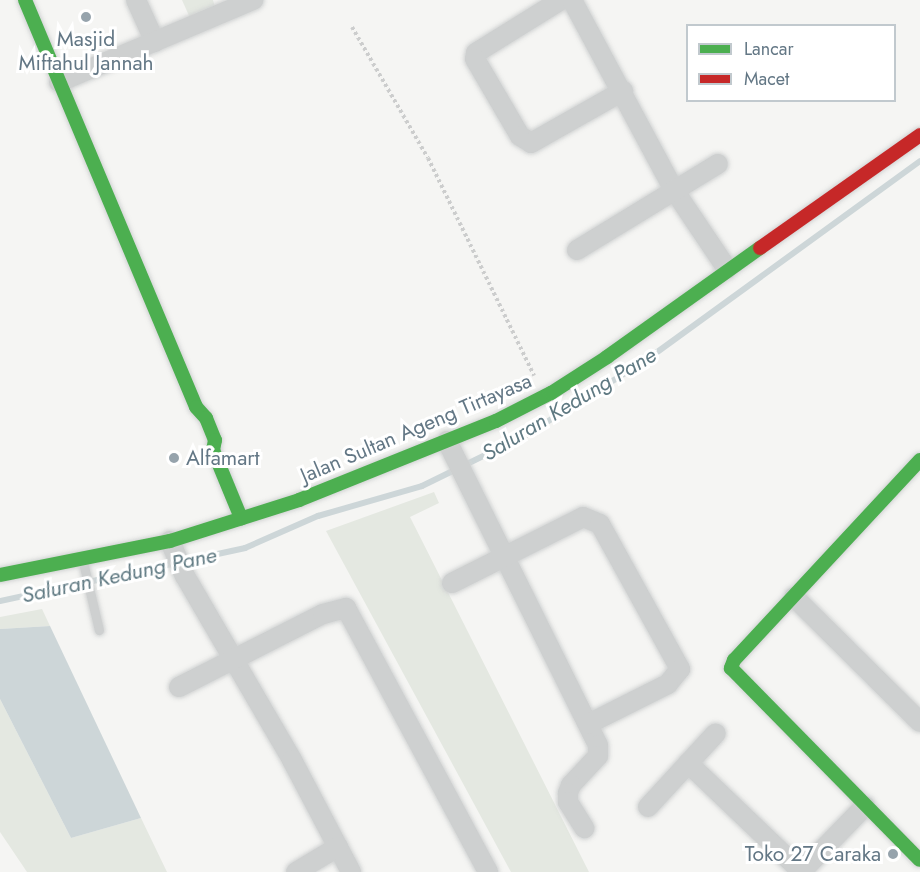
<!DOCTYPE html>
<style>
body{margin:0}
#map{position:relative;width:920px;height:872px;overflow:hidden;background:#f5f5f3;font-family:Jost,sans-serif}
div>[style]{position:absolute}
.green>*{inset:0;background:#e4e8e1}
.water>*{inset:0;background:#cdd6d8}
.stream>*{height:6px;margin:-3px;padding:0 3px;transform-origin:3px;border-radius:3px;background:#cdd6d8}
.path>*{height:4px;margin-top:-2px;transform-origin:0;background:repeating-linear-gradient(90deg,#cccdcd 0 3px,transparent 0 6px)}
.roads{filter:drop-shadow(0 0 2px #d1d3d3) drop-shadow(0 0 2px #d1d3d3)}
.lane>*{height:9px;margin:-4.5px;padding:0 4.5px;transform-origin:4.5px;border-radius:4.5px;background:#ced0d0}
.street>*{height:20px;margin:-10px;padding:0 10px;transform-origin:10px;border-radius:10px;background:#ced0d0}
.fast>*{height:14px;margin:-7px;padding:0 7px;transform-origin:7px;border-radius:7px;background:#4caf50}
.jam>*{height:14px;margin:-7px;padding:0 7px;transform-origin:7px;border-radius:7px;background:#c62828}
.dots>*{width:16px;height:16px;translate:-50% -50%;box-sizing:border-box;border:3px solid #fff;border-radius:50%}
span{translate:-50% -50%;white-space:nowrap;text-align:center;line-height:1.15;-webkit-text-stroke:6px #fff;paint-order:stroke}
.poi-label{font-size:21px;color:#637785}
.left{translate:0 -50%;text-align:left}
.right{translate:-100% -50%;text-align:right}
.street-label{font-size:21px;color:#637785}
.water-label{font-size:22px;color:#5f7982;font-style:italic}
.legend{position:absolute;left:686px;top:24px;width:210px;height:78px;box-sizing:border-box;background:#fff;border:2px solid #c1c9ce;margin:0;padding:8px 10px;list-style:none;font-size:18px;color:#637785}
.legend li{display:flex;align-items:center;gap:12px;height:30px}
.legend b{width:30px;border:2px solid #c1c9ce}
</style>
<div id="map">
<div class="green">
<i style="clip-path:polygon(182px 0,213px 0,215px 7px,190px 18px)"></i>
<i style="clip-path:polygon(434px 492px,439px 503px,410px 517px,589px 872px,511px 872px,326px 531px)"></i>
<i style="clip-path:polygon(42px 609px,50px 626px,0 629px,0 617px)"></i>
<i style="clip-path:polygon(0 699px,71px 838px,141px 818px,167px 872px,27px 872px,0 832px)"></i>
</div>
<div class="water">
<i style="clip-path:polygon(50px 626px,141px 818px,71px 838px,0 699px,0 629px)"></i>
</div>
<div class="stream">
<i style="left:0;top:601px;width:251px;rotate:-12.2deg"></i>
<i style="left:245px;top:548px;width:80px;rotate:-23.7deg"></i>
<i style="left:318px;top:516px;width:108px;rotate:-16.1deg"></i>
<i style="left:422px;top:486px;width:116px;rotate:-26.1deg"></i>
<i style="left:526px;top:435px;width:145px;rotate:-32deg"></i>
<i style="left:649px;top:358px;width:335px;rotate:-36deg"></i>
</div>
<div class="path">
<i style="left:352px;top:27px;width:151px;rotate:59.9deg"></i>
<i style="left:428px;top:158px;width:242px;rotate:64deg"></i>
</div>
<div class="roads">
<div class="lane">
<i style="left:83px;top:562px;width:70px;rotate:76.8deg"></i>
</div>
<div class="street">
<i style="left:136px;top:0;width:46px;rotate:65.7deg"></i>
<i style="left:561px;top:0;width:100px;rotate:148.1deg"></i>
<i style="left:476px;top:53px;width:6px;rotate:99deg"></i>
<i style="left:475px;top:59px;width:89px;rotate:59.7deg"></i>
<i style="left:520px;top:136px;width:13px;rotate:32deg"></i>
<i style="left:531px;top:143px;width:106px;rotate:-29.5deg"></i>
<i style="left:572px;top:0;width:216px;rotate:61.8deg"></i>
<i style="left:674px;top:190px;width:95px;rotate:56.1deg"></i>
<i style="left:59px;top:82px;width:211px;rotate:-22.9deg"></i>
<i style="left:577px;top:250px;width:165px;rotate:-31.4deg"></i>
<i style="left:447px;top:441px;width:339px;rotate:63.6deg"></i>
<i style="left:598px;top:745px;width:11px;rotate:90deg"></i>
<i style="left:598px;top:756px;width:40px;rotate:133deg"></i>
<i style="left:571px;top:785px;width:9px;rotate:111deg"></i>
<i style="left:568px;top:793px;width:9px;rotate:90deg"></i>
<i style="left:568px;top:802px;width:31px;rotate:58deg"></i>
<i style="left:170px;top:541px;width:38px;rotate:67deg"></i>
<i style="left:185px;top:576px;width:213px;rotate:59.8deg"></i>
<i style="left:292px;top:760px;width:127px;rotate:62.2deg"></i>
<i style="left:452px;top:583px;width:147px;rotate:-26.7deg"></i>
<i style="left:583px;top:517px;width:18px;rotate:22deg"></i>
<i style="left:600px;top:524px;width:166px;rotate:61.1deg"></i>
<i style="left:680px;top:669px;width:19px;rotate:129deg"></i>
<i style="left:668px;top:684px;width:89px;rotate:153.4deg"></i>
<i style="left:794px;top:597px;width:177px;rotate:44.8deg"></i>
<i style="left:179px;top:687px;width:161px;rotate:-26.9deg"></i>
<i style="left:323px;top:614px;width:24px;rotate:-15deg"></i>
<i style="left:346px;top:608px;width:300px;rotate:61.7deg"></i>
<i style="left:688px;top:763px;width:158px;rotate:43.7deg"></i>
<i style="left:648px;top:807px;width:100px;rotate:-47.4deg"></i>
<i style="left:296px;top:872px;width:49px;rotate:-30.8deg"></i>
<i style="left:801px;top:872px;width:92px;rotate:-45.9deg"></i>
</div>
<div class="fast">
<i style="left:25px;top:0;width:441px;rotate:67.2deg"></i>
<i style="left:196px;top:407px;width:15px;rotate:48deg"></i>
<i style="left:206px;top:418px;width:24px;rotate:68deg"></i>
<i style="left:215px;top:440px;width:10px;rotate:101deg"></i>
<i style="left:213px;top:450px;width:74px;rotate:67.6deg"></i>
<i style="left:920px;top:460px;width:273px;rotate:132.9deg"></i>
<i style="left:734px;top:660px;width:9px;rotate:111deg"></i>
<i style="left:731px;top:668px;width:269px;rotate:45.5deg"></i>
<i style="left:0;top:575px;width:173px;rotate:-11.3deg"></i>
<i style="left:170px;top:541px;width:135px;rotate:-17.6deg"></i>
<i style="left:299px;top:500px;width:212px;rotate:-21.9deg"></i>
<i style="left:496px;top:421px;width:62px;rotate:-27deg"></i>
<i style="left:551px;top:393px;width:67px;rotate:-32.7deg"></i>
<i style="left:607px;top:357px;width:188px;rotate:-35.5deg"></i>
</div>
<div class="jam">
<i style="left:760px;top:248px;width:196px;rotate:-35.2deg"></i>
</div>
</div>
<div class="dots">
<i style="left:86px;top:17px;background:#96a3ac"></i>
<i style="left:174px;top:458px;background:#96a3ac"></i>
<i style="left:893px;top:854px;background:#96a3ac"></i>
</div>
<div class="poi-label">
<span style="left:86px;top:51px">Masjid<br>Miftahul Jannah</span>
<span class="left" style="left:186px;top:458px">Alfamart</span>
<span class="right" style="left:881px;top:854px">Toko 27 Caraka</span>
</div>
<div class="street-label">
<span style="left:416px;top:428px;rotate:-23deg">Jalan Sultan Ageng Tirtayasa</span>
</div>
<div class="water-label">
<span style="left:569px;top:404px;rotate:-31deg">Saluran Kedung Pane</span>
<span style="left:119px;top:575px;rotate:-12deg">Saluran Kedung Pane</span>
</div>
<ul class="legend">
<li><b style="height:8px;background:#4caf50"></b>Lancar</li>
<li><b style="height:8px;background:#c62828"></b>Macet</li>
</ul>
</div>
